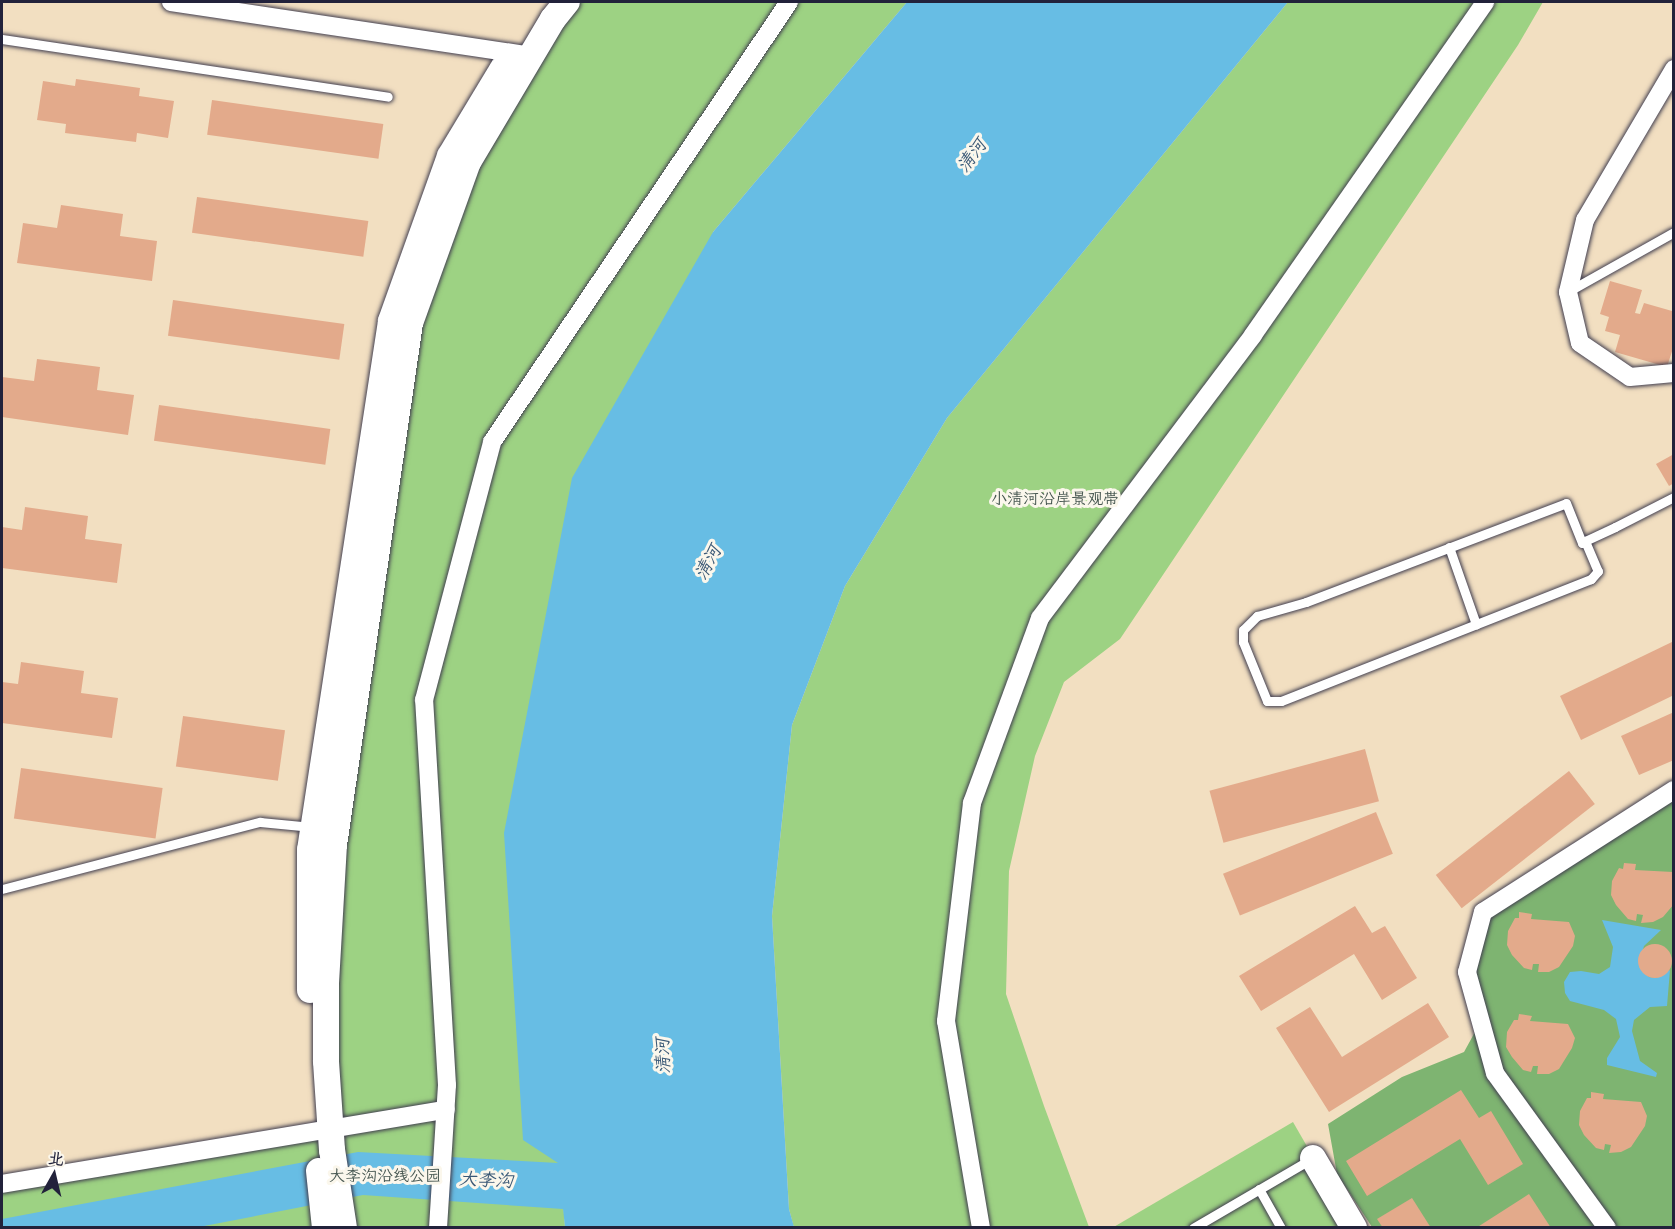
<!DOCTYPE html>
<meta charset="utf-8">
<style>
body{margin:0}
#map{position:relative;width:1675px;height:1229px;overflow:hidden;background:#f2dfc1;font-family:"Playpen Sans","LXGW WenKai TC",sans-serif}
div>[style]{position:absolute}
.green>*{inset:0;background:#9dd283}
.forest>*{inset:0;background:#7eb471}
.water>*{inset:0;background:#67bde4}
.building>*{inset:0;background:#e3aa8b;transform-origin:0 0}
.round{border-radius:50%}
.roads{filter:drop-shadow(0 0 2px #413e4f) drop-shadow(0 0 2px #413e4f)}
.lane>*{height:9px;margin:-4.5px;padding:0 4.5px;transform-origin:4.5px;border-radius:4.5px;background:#fff}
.street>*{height:18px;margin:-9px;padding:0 9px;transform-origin:9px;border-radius:9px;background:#fff}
.secondary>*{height:26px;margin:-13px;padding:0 13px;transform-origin:13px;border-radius:13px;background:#fff}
span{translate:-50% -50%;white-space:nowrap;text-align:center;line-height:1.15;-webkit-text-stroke:6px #fbf7ec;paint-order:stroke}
.park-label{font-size:16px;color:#475751}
.water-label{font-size:18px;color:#3a5876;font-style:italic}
.frame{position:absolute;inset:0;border:3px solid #22223b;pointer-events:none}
.north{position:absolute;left:24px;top:1145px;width:60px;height:60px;-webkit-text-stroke:4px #fbf7ec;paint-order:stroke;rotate:8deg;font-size:16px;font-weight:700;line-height:24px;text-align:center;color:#22223b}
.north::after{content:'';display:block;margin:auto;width:21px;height:27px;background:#22223b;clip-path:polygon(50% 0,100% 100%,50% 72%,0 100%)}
</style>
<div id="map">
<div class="green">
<i style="clip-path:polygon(559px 2px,907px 2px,713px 232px,560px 1163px,565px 1227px,2px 1228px,2px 1184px,314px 1131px,320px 1121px,320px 849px,402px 322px)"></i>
<i style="clip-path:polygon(1288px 2px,1543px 2px,1518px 45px,1120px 639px,1064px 682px,1035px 756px,1009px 871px,1006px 994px,1044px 1106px,1089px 1227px,794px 1228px,789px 1209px,772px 916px,792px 725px,845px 586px,947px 418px)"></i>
<i style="clip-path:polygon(1293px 1122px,1354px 1228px,1112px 1228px)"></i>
</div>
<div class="forest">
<i style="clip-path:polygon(1673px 790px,1673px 1227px,1372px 1227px,1337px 1174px,1328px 1124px,1402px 1077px,1464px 1052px,1481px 1021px,1467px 972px,1483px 912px)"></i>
</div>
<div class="water">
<i style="clip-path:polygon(907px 2px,1288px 2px,947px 418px,845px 586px,792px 725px,772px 916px,789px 1209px,794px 1227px,565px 1227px,563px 1209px,363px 1195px,199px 1227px,2px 1228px,2px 1219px,358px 1152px,558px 1163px,523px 1140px,504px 833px,572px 478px,713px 232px)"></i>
<i style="clip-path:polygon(1602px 920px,1661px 930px,1644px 946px,1639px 962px,1643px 972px,1649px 977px,1656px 978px,1670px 970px,1667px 1006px,1650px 1007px,1634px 1020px,1632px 1031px,1640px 1061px,1657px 1073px,1656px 1077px,1607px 1065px,1607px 1058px,1620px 1037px,1616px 1019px,1604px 1010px,1570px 1001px,1565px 993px,1564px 982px,1570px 972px,1581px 971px,1599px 974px,1610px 967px,1613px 947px)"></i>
</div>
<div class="building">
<i style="clip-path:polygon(76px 79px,140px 88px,139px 96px,174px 101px,168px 138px,137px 133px,136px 142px,65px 133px,66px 124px,37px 120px,43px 81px,75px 86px)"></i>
<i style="left:212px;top:100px;width:173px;height:35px;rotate:8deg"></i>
<i style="left:197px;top:197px;width:173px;height:36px;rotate:8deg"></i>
<i style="clip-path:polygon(61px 205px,123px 214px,120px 236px,157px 241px,152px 281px,17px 263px,23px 223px,57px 228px)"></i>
<i style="clip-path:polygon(1610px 281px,1642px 290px,1635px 313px,1640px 314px,1644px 303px,1672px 311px,1674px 345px,1667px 367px,1615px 352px,1620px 335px,1605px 331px,1609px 317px,1600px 314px)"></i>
<i style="left:173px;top:300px;width:173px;height:36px;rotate:8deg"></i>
<i style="clip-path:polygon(37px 359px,100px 367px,97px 390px,134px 395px,128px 435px,2px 417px,2px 377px,34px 381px)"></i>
<i style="left:159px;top:405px;width:173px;height:36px;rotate:8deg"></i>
<i style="clip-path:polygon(1674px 454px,1674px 483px,1669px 486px,1656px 464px)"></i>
<i style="clip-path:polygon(25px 507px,88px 516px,85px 539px,122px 544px,117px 583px,2px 568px,2px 527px,22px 530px)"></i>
<i style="clip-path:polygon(1674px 641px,1674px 695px,1581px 740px,1560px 696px)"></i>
<i style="clip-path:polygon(21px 662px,84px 671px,81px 693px,118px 698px,112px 738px,2px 723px,2px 682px,18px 684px)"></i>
<i style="clip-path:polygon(1674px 712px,1674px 760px,1639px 775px,1621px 736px)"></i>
<i style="left:183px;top:716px;width:103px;height:51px;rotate:8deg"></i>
<i style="left:1365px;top:749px;width:54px;height:161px;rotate:75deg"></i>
<i style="left:21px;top:768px;width:143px;height:51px;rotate:8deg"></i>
<i style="left:1569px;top:771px;width:42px;height:169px;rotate:52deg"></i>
<i style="left:1376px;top:812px;width:45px;height:165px;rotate:68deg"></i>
<i style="clip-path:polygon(1624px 863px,1636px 864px,1635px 870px,1673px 872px,1674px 904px,1663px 917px,1653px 922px,1641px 923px,1643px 915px,1637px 914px,1636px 921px,1628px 919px,1616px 905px,1611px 895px,1612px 881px,1619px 868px,1623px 869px)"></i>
<i style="clip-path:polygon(1355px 906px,1372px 933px,1385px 926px,1417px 978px,1382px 1000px,1354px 954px,1261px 1011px,1239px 976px)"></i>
<i style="clip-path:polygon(1519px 912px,1532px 914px,1531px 919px,1569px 922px,1575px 936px,1573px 946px,1559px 967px,1549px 972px,1538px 972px,1539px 964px,1533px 964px,1532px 970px,1524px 968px,1512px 955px,1507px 945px,1508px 931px,1515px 918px,1519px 918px)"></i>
<i class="round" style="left:1638px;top:944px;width:34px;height:34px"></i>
<i style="clip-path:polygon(1428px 1003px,1449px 1037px,1329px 1112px,1276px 1028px,1310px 1007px,1342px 1057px)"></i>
<i style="clip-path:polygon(1519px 1014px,1532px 1016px,1530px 1021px,1568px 1024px,1575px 1038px,1572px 1048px,1559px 1069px,1549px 1074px,1537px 1074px,1538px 1066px,1533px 1066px,1531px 1072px,1523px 1070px,1512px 1057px,1506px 1047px,1507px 1032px,1514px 1020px,1518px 1020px)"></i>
<i style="clip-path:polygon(1461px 1090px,1479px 1118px,1491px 1111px,1523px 1164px,1488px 1185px,1460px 1139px,1367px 1196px,1346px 1161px)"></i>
<i style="clip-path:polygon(1591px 1092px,1604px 1094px,1603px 1099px,1641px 1102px,1647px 1116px,1645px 1126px,1631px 1147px,1621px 1152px,1609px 1153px,1611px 1145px,1605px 1144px,1604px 1150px,1596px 1148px,1584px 1135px,1579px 1125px,1580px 1111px,1587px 1098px,1591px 1098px)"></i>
<i style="clip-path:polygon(1529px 1194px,1551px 1228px,1476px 1228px)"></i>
<i style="clip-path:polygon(1412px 1198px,1431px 1228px,1383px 1228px,1377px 1219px)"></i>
</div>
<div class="roads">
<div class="lane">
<i style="left:2px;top:39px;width:390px;rotate:8.5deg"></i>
<i style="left:1569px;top:291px;width:120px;rotate:-29.3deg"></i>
<i style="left:1585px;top:541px;width:33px;rotate:67deg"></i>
<i style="left:1598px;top:571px;width:11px;rotate:131deg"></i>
<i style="left:1591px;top:579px;width:333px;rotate:158.5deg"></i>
<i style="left:1281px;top:701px;width:14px;rotate:180deg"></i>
<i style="left:1267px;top:701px;width:64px;rotate:-112.1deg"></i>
<i style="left:1243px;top:642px;width:12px;rotate:-90deg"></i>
<i style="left:1243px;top:630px;width:20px;rotate:-45deg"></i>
<i style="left:1257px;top:616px;width:51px;rotate:-15.9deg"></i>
<i style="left:1306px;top:602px;width:278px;rotate:-20.8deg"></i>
<i style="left:1566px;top:503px;width:43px;rotate:68.2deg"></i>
<i style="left:1582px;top:543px;width:4px;rotate:-34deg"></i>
<i style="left:1585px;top:541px;width:33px;rotate:-25deg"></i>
<i style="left:1615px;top:527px;width:66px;rotate:-27deg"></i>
<i style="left:1449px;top:547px;width:82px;rotate:70.7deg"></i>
<i style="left:2px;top:889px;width:267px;rotate:-14.6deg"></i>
<i style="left:260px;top:822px;width:52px;rotate:5.5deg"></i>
<i style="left:1259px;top:1189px;width:45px;rotate:60.6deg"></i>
<i style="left:1193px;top:1228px;width:139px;rotate:-30.3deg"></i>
</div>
<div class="street">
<i style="left:171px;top:2px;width:364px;rotate:8.5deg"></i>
<i style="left:1674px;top:69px;width:175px;rotate:120.5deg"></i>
<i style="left:1585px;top:220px;width:74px;rotate:103.3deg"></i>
<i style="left:1568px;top:292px;width:52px;rotate:76.8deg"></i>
<i style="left:1580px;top:343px;width:60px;rotate:34.2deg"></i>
<i style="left:1630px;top:377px;width:44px;rotate:-5.2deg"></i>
<i style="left:2px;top:1184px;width:450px;rotate:-9.5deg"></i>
<i style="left:438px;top:1228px;width:143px;rotate:-86.4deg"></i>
<i style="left:447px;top:1085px;width:386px;rotate:-93.4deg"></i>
<i style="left:424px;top:700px;width:267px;rotate:-75.2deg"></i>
<i style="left:492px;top:442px;width:531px;rotate:-55.98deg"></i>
<i style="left:981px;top:1228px;width:210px;rotate:-99.6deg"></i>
<i style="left:946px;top:1021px;width:220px;rotate:-83.2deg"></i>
<i style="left:972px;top:803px;width:197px;rotate:-69.8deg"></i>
<i style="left:1040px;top:618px;width:354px;rotate:-53deg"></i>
<i style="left:1253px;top:335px;width:406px;rotate:-55.1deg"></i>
<i style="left:1607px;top:1228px;width:191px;rotate:-125.9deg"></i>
<i style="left:1495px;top:1073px;width:105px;rotate:-105.5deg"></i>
<i style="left:1467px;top:972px;width:62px;rotate:-75.1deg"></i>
<i style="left:1483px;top:912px;width:227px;rotate:-32.6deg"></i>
</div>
<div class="secondary">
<i style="left:310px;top:990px;width:140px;rotate:-90deg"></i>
<i style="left:310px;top:850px;width:535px;rotate:-81.29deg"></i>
<i style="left:391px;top:321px;width:175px;rotate:-70.3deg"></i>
<i style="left:450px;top:156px;width:103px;rotate:-58.9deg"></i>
<i style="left:1313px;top:1158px;width:81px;rotate:59.6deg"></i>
<i style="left:319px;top:1171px;width:57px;rotate:84deg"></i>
<i style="left:344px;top:1228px;width:79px;rotate:-98.7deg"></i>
<i style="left:332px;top:1150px;width:89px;rotate:-93.9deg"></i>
<i style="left:326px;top:1061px;width:78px;rotate:-90deg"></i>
<i style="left:326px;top:983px;width:138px;rotate:-86.7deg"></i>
<i style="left:334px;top:845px;width:528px;rotate:-81.72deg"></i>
<i style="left:410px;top:323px;width:171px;rotate:-70.2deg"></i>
<i style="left:468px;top:162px;width:166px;rotate:-59.3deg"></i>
<i style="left:553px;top:19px;width:22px;rotate:-51deg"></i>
</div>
</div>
<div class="park-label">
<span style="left:1055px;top:497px">小清河沿岸景观带</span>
<span style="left:385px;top:1174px">大李沟沿线公园</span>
</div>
<div class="water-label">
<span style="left:971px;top:155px;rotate:-54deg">清河</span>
<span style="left:707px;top:562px;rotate:-62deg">清河</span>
<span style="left:662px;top:1056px;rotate:-93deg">清河</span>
<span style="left:486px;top:1179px;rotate:3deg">大李沟</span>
</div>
<div class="frame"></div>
<div class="north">北</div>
</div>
